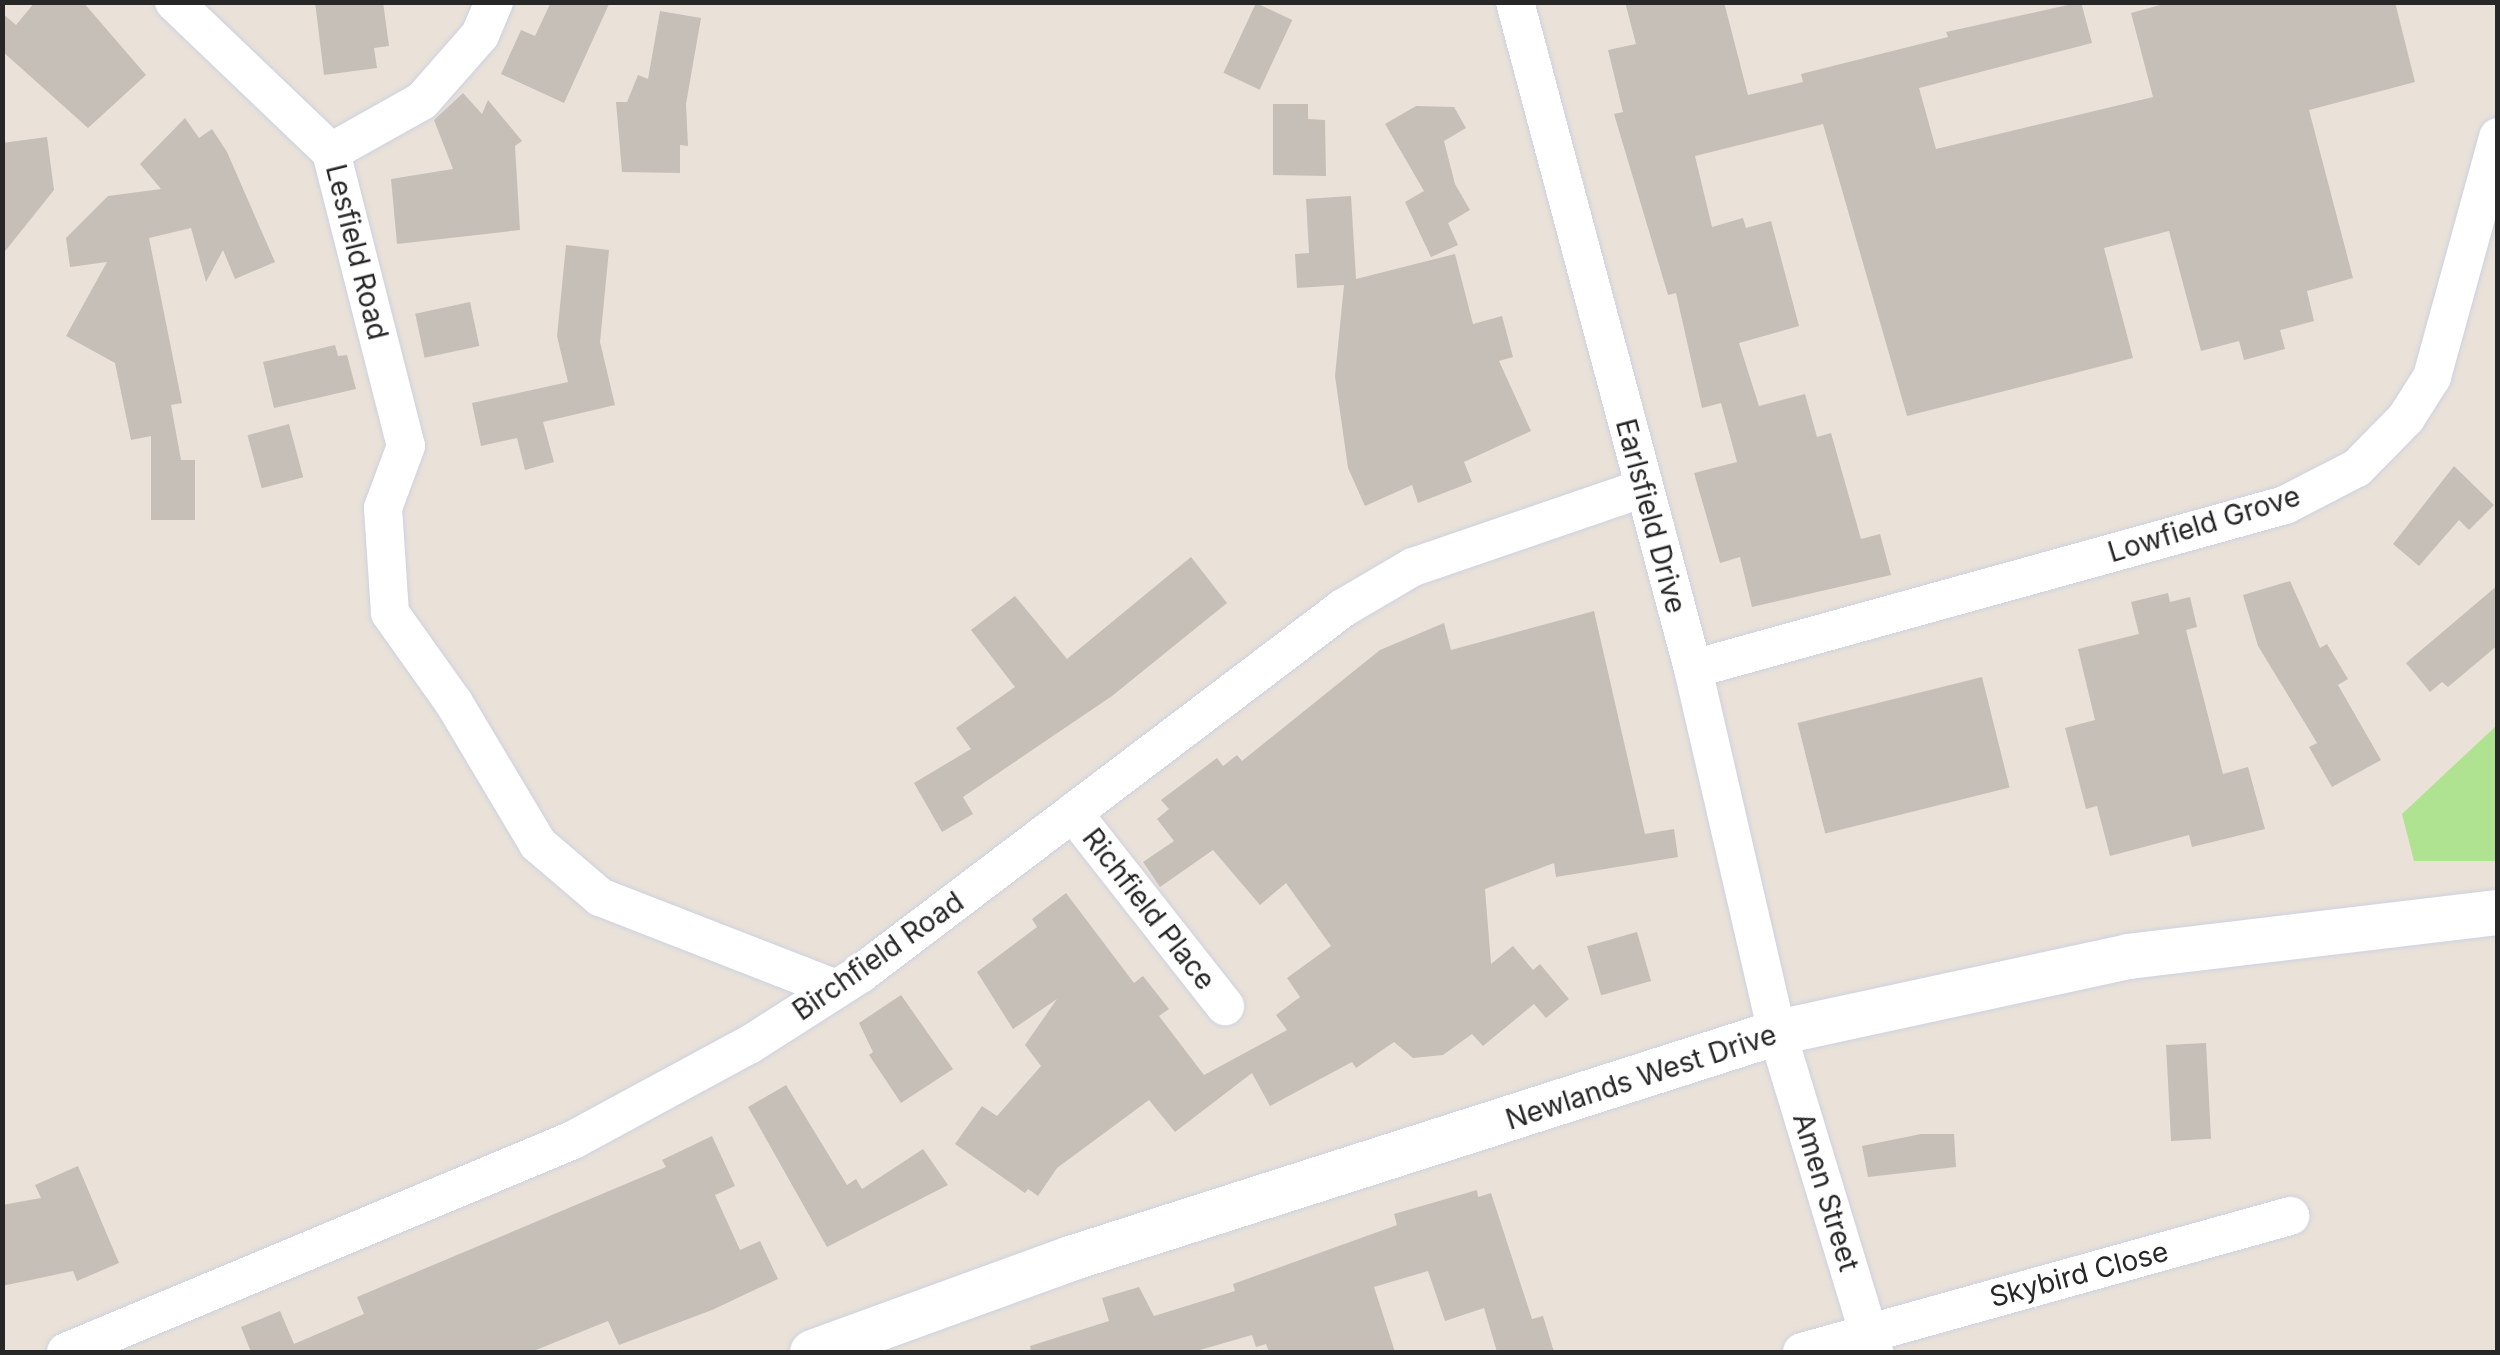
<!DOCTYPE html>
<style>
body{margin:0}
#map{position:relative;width:2500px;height:1355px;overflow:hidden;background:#eae2d8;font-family:Inter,sans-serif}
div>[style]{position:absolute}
.green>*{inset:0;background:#afe392}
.building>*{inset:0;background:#c5bfb8;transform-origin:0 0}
.roads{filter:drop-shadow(0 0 2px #cdd1e1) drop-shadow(0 0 2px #cdd1e1)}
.minor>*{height:38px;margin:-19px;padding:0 19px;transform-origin:19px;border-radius:19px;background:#fff}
.tertiary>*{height:45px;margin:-22.5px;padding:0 22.5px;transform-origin:22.5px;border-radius:22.5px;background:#fff}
span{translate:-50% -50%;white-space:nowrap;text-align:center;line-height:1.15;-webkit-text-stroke:8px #fff;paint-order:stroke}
.street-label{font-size:28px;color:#272727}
.frame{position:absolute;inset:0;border:5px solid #272727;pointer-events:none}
</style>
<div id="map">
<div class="green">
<i style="clip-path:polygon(2497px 725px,2497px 861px,2414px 861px,2402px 814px)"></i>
</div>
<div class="building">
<i style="clip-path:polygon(35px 2px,83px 2px,146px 75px,88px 128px,2px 51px,2px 13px,16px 25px)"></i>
<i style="clip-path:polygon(315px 2px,383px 2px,389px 46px,374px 48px,377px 68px,324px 75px)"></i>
<i style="clip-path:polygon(551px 2px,610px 2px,564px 103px,501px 74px,521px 30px,535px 36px)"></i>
<i style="clip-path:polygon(1625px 2px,1724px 2px,1748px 95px,1803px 82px,1801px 74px,1948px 37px,1946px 32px,2081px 2px,2092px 43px,1919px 88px,1936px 149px,2153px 97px,2131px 13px,2171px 2px,2395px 2px,2415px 82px,2309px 110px,2353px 278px,2307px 291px,2314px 321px,2280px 330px,2285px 349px,2244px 360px,2239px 341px,2201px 351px,2169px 231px,2104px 248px,2133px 358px,1907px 416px,1823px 124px,1695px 156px,1712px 227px,1743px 218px,1746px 228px,1771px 221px,1799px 326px,1739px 343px,1759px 406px,1805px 394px,1817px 437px,1831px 433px,1861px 539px,1880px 534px,1891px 575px,1752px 607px,1740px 557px,1720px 563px,1694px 473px,1737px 462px,1721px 403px,1702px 408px,1676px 293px,1668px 295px,1614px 114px,1623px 112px,1608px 50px,1636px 44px)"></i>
<i style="left:1256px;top:3px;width:40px;height:77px;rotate:25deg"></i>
<i style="clip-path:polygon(660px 11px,701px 18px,686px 104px,688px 146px,680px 145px,680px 173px,622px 172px,616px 102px,627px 102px,638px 75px,648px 79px)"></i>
<i style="clip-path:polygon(463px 93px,482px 114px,488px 100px,522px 141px,515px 146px,520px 230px,397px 244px,391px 179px,453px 169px,434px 120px)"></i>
<i style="clip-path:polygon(1273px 104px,1308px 104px,1308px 119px,1325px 120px,1326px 176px,1273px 175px)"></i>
<i style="clip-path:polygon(1416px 106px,1454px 107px,1466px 128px,1444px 141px,1455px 184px,1470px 210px,1448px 223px,1458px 245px,1431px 257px,1405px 202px,1424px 191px,1385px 124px)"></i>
<i style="clip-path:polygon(185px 118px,199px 138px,212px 129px,227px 152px,275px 262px,235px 279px,223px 250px,206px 282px,191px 228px,149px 238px,182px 403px,171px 405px,181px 460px,195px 460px,195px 520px,151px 520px,151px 436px,131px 440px,115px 363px,66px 336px,107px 262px,70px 267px,66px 238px,108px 196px,161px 189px,140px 164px)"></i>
<i style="clip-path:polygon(47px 137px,54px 190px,2px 255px,2px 143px)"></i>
<i style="clip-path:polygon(1351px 196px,1356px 279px,1455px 254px,1473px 324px,1502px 316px,1513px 357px,1499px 361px,1531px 431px,1464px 462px,1472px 482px,1418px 503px,1412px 485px,1365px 506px,1348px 468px,1335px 376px,1344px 285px,1297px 288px,1295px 254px,1309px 253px,1306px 199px)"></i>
<i style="clip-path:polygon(566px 245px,609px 250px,600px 342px,615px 405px,543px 422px,554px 462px,525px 470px,517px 438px,481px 446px,472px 403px,568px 382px,557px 336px)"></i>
<i style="left:470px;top:302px;width:45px;height:56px;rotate:78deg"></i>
<i style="clip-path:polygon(335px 345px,338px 356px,347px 355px,356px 389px,274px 408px,263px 362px)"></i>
<i style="left:289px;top:424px;width:55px;height:43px;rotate:75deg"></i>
<i style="clip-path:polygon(2454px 466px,2494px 505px,2469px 530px,2459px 520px,2419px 566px,2393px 544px)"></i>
<i style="clip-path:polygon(1191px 557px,1227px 603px,1112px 696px,963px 797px,973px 814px,942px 832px,914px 783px,971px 749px,956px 728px,1015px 687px,971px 630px,1015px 596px,1067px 659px)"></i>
<i style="clip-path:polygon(2290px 581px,2320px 648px,2327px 644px,2348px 679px,2338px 685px,2381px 760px,2332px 787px,2309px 747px,2317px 743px,2258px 646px,2243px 595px)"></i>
<i style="clip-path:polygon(2498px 585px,2498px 645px,2448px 687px,2442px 682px,2430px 692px,2406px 663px)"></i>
<i style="clip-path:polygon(2168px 593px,2170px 602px,2190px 597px,2197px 627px,2186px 630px,2223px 774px,2248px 767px,2265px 829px,2192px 847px,2189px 835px,2110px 856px,2097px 806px,2086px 809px,2065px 728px,2095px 720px,2078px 649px,2139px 634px,2131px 602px)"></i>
<i style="clip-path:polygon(1594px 611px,1645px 834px,1674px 829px,1678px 857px,1556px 877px,1554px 863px,1485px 889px,1491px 964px,1513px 946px,1533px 970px,1540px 964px,1569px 999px,1546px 1018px,1534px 1004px,1483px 1046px,1472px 1034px,1443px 1055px,1413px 1058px,1394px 1042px,1356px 1068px,1352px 1062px,1270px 1106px,1252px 1073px,1175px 1132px,1149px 1100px,1057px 1168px,1038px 1196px,1028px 1189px,1025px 1193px,955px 1144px,982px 1106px,997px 1116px,1041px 1066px,1025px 1045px,1057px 999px,1013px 1029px,977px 972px,1037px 927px,1032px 919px,1066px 893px,1134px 983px,1143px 976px,1169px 1009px,1159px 1016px,1204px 1075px,1287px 1030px,1276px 1015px,1300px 997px,1287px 978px,1331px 946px,1286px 883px,1260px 905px,1213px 850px,1160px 887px,1143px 862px,1174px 841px,1157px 819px,1169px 809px,1161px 800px,1217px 758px,1223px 766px,1237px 755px,1242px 761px,1380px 650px,1444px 623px,1451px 650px)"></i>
<i style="left:1982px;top:677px;width:114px;height:190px;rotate:76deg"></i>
<i style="left:1637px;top:932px;width:51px;height:52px;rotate:74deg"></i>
<i style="clip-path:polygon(901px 995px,953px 1069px,901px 1103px,869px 1055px,873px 1052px,859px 1023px)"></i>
<i style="left:2206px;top:1043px;width:96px;height:40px;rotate:87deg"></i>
<i style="clip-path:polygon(786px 1085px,847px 1185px,856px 1179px,862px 1189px,923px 1149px,948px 1185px,827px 1247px,748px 1107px)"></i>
<i style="clip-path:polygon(1921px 1134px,1954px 1134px,1956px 1167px,1868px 1177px,1862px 1146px)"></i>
<i style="clip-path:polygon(712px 1136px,735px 1186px,715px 1195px,740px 1250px,760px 1241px,778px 1279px,712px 1310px,619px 1345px,608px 1321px,531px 1352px,251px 1352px,241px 1327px,280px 1311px,294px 1344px,364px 1314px,357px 1297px,666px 1167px,662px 1160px)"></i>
<i style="clip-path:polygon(78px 1166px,119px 1263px,77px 1281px,73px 1271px,2px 1286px,2px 1205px,41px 1198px,35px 1185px)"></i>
<i style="clip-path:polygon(1477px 1190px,1478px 1197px,1491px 1193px,1532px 1319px,1543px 1316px,1554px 1352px,1497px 1352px,1484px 1308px,1445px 1321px,1428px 1271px,1374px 1287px,1395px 1352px,1269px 1352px,1266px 1344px,1256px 1347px,1252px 1335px,1193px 1352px,1031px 1352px,1030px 1346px,1109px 1321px,1102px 1298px,1139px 1287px,1154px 1316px,1235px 1291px,1233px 1284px,1397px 1225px,1394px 1214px)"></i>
</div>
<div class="roads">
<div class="minor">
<i style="left:174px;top:2px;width:217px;rotate:43.7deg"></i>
<i style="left:331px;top:152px;width:303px;rotate:75.7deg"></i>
<i style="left:406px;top:446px;width:66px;rotate:110.4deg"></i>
<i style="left:383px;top:508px;width:105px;rotate:86.2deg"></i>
<i style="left:390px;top:613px;width:110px;rotate:54.6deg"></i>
<i style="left:454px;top:703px;width:164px;rotate:59.2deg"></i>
<i style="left:538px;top:844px;width:82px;rotate:40.5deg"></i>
<i style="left:600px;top:897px;width:253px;rotate:21.3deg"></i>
<i style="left:1515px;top:2px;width:690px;rotate:75.06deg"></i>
<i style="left:1693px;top:669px;width:373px;rotate:77deg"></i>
<i style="left:1777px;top:1032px;width:334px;rotate:73.1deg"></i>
<i style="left:331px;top:152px;width:104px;rotate:-29.3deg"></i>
<i style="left:422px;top:101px;width:88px;rotate:-48.7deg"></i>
<i style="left:480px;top:35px;width:36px;rotate:-67deg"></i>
<i style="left:1693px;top:669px;width:614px;rotate:-15.48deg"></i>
<i style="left:2285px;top:505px;width:81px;rotate:-27.2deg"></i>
<i style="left:2357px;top:468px;width:70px;rotate:-45.6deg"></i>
<i style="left:2406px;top:418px;width:49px;rotate:-57.6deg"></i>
<i style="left:2432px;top:377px;width:249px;rotate:-74.6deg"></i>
<i style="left:1073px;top:813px;width:246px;rotate:51.8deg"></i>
<i style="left:66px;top:1352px;width:550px;rotate:-22.69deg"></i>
<i style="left:573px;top:1140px;width:200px;rotate:-28.4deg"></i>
<i style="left:749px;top:1045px;width:132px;rotate:-32.6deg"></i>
<i style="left:860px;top:974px;width:606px;rotate:-37.15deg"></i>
<i style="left:1343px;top:608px;width:81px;rotate:-30.4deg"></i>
<i style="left:1413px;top:567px;width:244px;rotate:-18.9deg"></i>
<i style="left:1802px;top:1352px;width:507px;rotate:-15.57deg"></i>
</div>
<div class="tertiary">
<i style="left:812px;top:1352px;width:275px;rotate:-20deg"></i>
<i style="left:1070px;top:1258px;width:742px;rotate:-17.73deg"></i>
<i style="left:1777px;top:1032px;width:359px;rotate:-12.2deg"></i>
<i style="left:2128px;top:956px;width:373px;rotate:-6.8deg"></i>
</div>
</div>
<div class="street-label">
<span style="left:357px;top:252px;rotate:76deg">Lesfield Road</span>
<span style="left:1651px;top:516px;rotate:75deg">Earlsfield Drive</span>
<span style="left:2204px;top:524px;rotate:-17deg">Lowfield Grove</span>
<span style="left:1149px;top:909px;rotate:52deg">Richfield Place</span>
<span style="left:878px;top:956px;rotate:-35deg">Birchfield Road</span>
<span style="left:1641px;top:1077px;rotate:-18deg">Newlands West Drive</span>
<span style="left:1826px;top:1192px;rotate:73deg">Amen Street</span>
<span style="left:2079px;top:1274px;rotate:-15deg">Skybird Close</span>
</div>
<div class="frame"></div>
</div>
